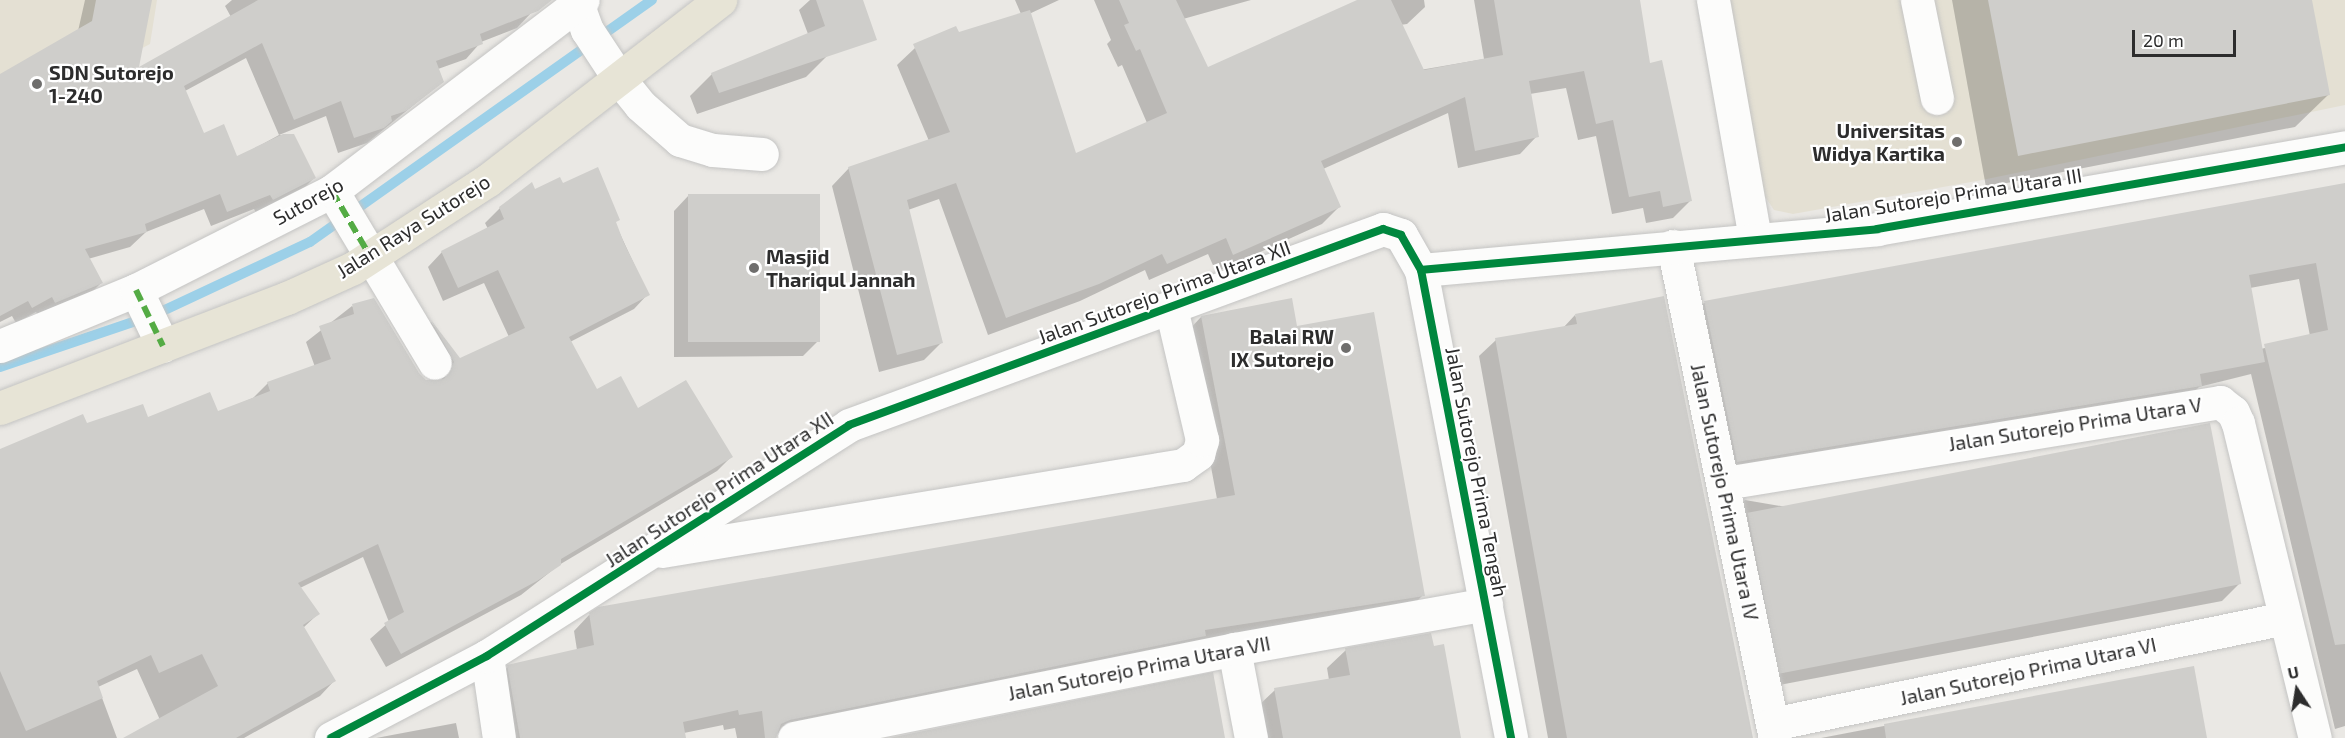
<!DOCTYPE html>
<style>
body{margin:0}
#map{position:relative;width:2345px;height:738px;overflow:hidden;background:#eae8e4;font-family:"Exo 2",sans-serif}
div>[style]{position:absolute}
.education>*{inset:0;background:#e4e0d3}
.shadow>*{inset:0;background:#0003}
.stream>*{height:10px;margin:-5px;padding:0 5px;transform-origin:5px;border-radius:5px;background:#9cd0e8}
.building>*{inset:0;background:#cfcecb;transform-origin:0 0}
.roads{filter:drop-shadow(0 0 2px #c4c4c3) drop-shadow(0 0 2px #c4c4c3)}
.minor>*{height:33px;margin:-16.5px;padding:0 16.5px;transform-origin:16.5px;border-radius:16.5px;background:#fcfcfb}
.major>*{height:33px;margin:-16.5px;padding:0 16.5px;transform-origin:16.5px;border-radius:16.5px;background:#e7e4d6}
.quiet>*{height:6px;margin-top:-3px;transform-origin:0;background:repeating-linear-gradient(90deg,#54ab44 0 12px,transparent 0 18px)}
.cycleway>*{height:8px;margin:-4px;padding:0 4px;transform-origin:4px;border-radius:4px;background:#00873e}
.dots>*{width:16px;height:16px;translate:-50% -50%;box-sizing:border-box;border:3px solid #fff;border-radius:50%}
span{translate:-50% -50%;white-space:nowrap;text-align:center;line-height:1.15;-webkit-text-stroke:4.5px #fff;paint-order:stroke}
.poi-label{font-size:20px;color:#2d2d2d;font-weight:700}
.left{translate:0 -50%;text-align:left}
.right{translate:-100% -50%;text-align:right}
.street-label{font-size:20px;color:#2d2d2d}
.north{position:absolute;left:2267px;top:660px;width:60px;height:60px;-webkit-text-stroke:4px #fff;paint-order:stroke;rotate:348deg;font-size:16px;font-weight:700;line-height:24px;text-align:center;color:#2d2d2d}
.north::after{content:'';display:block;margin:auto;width:21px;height:27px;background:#2d2d2d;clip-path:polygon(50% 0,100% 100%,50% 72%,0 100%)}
.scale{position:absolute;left:2132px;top:30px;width:104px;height:27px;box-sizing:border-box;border:3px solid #2d2d2d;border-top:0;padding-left:8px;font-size:18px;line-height:21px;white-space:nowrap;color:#2d2d2d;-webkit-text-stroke:4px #fff;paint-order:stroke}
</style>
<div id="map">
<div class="education">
<i style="clip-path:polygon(0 0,157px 0,150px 44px,0 123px)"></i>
<i style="clip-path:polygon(1724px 0,2345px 0,2345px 105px,1982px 180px,1793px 214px,1774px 210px,1760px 189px)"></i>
</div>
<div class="shadow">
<i style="clip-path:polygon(85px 0,151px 0,137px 70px,231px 17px,225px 6px,232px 0,527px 0,532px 12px,517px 28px,481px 42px,466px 59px,438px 69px,442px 82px,367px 143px,338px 153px,326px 116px,279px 135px,246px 58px,185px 91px,203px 135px,237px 158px,279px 135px,293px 135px,314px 178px,299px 193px,257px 214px,254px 209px,211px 226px,204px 209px,146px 232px,130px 247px,88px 259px,101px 283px,86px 298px,40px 318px,36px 312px,16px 323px,12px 316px,0 322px,0 75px,78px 31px)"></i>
<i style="clip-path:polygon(810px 0,862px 0,827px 56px,806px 77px,697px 114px,690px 96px,712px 74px,808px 34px,799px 10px)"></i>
<i style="clip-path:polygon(1015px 0,1059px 0,1029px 14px,1075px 156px,1147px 123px,1122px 65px,1118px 67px,1107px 44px,1111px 40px,1094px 0,1251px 0,1183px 19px,1207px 69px,1361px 0,1424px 0,1425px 7px,1407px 24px,1400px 25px,1420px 70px,1484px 59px,1474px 0,1639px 0,1649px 65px,1690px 201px,1673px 218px,1646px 223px,1643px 208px,1612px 214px,1596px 136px,1578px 140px,1566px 88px,1530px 94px,1537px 136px,1520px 154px,1458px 168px,1448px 113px,1323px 169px,1339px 207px,1322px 224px,1216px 272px,1208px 254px,1149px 280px,1145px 270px,1080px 301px,988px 335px,939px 199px,908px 210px,941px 343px,924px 360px,879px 372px,832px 186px,849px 168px,929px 141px,897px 65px,915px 48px,1021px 14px)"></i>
<i style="clip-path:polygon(1952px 0,2310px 0,2328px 95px,2295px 127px,1986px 187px)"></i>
<i style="clip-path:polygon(562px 185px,615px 223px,648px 294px,634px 309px,570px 342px,596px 391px,731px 457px,717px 471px,559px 565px,521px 595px,386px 667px,370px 639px,389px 622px,363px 557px,300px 588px,318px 614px,303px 628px,334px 681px,320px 696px,244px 738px,127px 738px,160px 720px,137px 669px,98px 687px,117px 738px,0 738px,0 451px,86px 425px,217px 413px,253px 398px,268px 383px,315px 367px,306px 342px,352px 306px,426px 381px,438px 381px,440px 377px,418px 336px,431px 322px,460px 360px,509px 337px,484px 283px,443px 301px,428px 267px,442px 252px,488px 229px,485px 223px,500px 208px,534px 191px)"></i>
<i style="clip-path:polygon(evenodd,2345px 185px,2345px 726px,2335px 729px,2251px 374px,2199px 387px,2184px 402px,1721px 478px,1688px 319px,1704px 303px,2345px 185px,2299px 279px,2310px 336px,2261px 349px,2250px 288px,2299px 279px)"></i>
<i style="clip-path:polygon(689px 195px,818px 341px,803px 356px,674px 357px,674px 211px)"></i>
<i style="clip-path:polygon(1575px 315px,1751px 738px,1548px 738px,1479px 356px,1496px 340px,1563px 328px)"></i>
<i style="clip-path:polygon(1201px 317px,1295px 328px,1423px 595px,1407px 611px,1189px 651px,775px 734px,776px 738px,737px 738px,735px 728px,724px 730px,723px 725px,684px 733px,685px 738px,503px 738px,492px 682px,508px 667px,577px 650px,574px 631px,589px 615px,1217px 499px,1186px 333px)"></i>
<i style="clip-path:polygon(1745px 500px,2239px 584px,2222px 601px,1763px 688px,1728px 518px)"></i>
<i style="clip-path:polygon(1346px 650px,1459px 738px,1262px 738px,1256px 708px,1275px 690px,1329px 680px,1327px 668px)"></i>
<i style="clip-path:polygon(2192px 667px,2206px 738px,1821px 738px)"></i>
<i style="clip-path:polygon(456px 723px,459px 738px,376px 738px)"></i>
</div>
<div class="stream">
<i style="left:0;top:367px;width:163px;rotate:-18.7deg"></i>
<i style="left:154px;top:315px;width:172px;rotate:-25.1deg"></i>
<i style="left:310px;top:242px;width:419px;rotate:-35.3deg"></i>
</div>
<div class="building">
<i style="clip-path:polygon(96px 0,152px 0,139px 67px,258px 0,552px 0,538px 11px,480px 34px,483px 44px,436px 61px,444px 82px,406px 111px,391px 116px,392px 121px,384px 128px,354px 138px,341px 101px,294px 120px,262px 43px,184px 86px,204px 133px,224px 124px,237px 156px,283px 134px,294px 134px,316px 178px,273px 200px,270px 195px,227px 212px,220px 194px,145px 224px,147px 232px,85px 249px,103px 283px,55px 303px,52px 297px,32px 308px,28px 301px,0 316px,0 74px,92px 21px)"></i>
<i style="clip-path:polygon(816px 0,863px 0,877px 40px,719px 93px,711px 73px,825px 26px)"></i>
<i style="clip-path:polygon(1119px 0,1176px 0,1208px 67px,1357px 0,1391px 0,1424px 70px,1503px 55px,1494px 0,1640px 0,1650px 63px,1662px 60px,1692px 201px,1663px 207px,1660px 191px,1629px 197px,1613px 120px,1596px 124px,1584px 71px,1529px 81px,1539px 137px,1475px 151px,1465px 97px,1321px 161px,1341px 207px,1233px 255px,1226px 238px,1167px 264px,1162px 254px,1099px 284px,1006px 318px,956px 183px,907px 200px,943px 343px,897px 355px,848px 167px,950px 132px,913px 44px,956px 26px,959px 32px,1030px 10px,1076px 153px,1167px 113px,1140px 49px,1136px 51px,1124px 25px,1129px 23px)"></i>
<i style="clip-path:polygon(1988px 0,2312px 0,2330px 95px,2018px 156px)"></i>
<i style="clip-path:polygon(598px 167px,620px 220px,616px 222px,624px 243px,650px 295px,569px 337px,597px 389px,621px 376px,638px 408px,686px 380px,733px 457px,561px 559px,561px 565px,537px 581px,401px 654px,384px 623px,404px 612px,378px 544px,298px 583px,320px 614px,303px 625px,336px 681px,236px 738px,123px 738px,218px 686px,202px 654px,159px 673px,151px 655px,97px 681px,103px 698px,26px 731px,0 671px,0 449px,83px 414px,87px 423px,143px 404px,148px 417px,210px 392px,218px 411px,270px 391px,267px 382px,331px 359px,319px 326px,354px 314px,352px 304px,374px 298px,419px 373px,426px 380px,444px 379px,454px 362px,431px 320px,460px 358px,525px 328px,498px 270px,458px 288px,441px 251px,504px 219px,499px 207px,532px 182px,535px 189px,560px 177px,563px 183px)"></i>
<i style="clip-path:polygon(2345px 183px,2345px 644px,2335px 645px,2264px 344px,2328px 330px,2316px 263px,2249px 275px,2265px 362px,2200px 374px,2202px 386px,1737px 462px,1704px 301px)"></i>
<i style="left:688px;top:194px;width:132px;height:148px"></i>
<i style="clip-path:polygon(1664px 296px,1753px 738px,1567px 738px,1495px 338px,1577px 324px,1575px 314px)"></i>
<i style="clip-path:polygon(1292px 298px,1297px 326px,1374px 312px,1425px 596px,1205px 630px,1206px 636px,790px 720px,781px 724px,776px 738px,765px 738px,762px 711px,739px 715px,738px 710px,683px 722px,686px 738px,520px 738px,507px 665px,594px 645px,589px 613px,598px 607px,1235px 495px,1201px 316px)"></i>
<i style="left:2210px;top:423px;width:164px;height:471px;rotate:79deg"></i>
<i style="clip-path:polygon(1431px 633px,1434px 646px,1444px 644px,1461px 738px,1283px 738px,1274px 688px,1350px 675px,1345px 648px)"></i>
<i style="clip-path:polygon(2194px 666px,2207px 738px,1886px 738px,1884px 724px)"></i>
<i style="clip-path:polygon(1213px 672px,1225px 738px,889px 738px)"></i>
</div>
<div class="roads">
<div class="minor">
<i style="left:576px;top:0;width:32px;rotate:70deg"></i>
<i style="left:587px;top:30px;width:60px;rotate:56.6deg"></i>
<i style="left:620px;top:80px;width:32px;rotate:51deg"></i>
<i style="left:640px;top:105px;width:53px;rotate:41.2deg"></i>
<i style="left:680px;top:140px;width:34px;rotate:17deg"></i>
<i style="left:713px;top:150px;width:49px;rotate:4.7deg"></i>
<i style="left:1713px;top:0;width:243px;rotate:80deg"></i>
<i style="left:1917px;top:0;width:100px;rotate:78.5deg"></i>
<i style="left:332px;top:191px;width:200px;rotate:59.1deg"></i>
<i style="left:1673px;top:246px;width:502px;rotate:78.29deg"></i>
<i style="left:1421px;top:270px;width:458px;rotate:-5.1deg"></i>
<i style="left:1877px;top:229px;width:475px;rotate:-9.9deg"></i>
<i style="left:136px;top:290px;width:62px;rotate:64.3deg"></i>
<i style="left:0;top:346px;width:147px;rotate:-22.4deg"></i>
<i style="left:136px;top:290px;width:220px;rotate:-26.8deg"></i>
<i style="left:332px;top:191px;width:315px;rotate:-37.3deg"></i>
<i style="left:1725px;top:483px;width:502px;rotate:-9.29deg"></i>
<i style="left:2220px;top:402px;width:16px;rotate:38deg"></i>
<i style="left:2233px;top:412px;width:12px;rotate:66deg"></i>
<i style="left:2238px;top:423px;width:324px;rotate:76.3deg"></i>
<i style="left:662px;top:551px;width:528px;rotate:-9.37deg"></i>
<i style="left:1183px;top:465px;width:19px;rotate:-36deg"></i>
<i style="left:1198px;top:454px;width:15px;rotate:-74deg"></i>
<i style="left:1202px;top:440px;width:136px;rotate:-103.2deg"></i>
<i style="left:1234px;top:649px;width:91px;rotate:79.2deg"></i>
<i style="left:487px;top:656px;width:83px;rotate:81.7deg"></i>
<i style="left:1772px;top:724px;width:524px;rotate:-11.67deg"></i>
<i style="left:331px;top:738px;width:176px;rotate:-27.7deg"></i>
<i style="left:487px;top:656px;width:429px;rotate:-32.5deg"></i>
<i style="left:849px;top:425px;width:569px;rotate:-20.16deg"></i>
<i style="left:1383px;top:229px;width:19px;rotate:18deg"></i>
<i style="left:1401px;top:235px;width:40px;rotate:60.3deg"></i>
<i style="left:1421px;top:270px;width:477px;rotate:79.1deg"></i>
<i style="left:794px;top:738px;width:449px;rotate:-11.4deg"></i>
<i style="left:1234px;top:649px;width:256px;rotate:-10.1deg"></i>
</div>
<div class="major">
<i style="left:0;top:408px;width:307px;rotate:-21deg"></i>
<i style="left:287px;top:298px;width:72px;rotate:-24.4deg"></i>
<i style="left:353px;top:268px;width:161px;rotate:-33.1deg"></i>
<i style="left:488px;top:180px;width:294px;rotate:-37.8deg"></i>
</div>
</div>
<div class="quiet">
<i style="left:332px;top:191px;width:75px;rotate:59.7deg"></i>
<i style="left:136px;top:290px;width:62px;rotate:64.3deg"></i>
</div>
<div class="cycleway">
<i style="left:1421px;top:270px;width:458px;rotate:-5.1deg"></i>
<i style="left:1877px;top:229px;width:475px;rotate:-9.9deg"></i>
<i style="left:331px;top:738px;width:176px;rotate:-27.7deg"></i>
<i style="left:487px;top:656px;width:429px;rotate:-32.5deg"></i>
<i style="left:849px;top:425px;width:569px;rotate:-20.16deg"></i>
<i style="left:1383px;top:229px;width:19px;rotate:18deg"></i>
<i style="left:1401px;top:235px;width:40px;rotate:60.3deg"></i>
<i style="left:1421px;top:270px;width:477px;rotate:79.1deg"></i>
</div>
<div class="dots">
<i style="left:37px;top:84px;background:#6f6e6d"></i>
<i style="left:1957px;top:142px;background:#6f6e6d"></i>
<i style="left:754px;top:268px;background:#6f6e6d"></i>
<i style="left:1346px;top:348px;background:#6f6e6d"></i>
</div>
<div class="poi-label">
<span class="left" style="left:49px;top:84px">SDN Sutorejo<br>1-240</span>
<span class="right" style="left:1945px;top:142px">Universitas<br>Widya Kartika</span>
<span class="left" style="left:766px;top:268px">Masjid<br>Thariqul Jannah</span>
<span class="right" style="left:1334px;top:348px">Balai RW<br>IX Sutorejo</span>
</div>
<div class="street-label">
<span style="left:1953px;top:195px;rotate:-9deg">Jalan Sutorejo Prima Utara III</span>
<span style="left:308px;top:201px;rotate:-29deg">Sutorejo</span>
<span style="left:413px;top:226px;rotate:-32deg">Jalan Raya Sutorejo</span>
<span style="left:1164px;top:292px;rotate:-20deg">Jalan Sutorejo Prima Utara XII</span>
<span style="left:2075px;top:424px;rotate:-9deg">Jalan Sutorejo Prima Utara V</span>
<span style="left:1477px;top:472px;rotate:79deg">Jalan Sutorejo Prima Tengah</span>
<span style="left:719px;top:489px;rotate:-33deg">Jalan Sutorejo Prima Utara XII</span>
<span style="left:1725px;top:492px;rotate:78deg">Jalan Sutorejo Prima Utara IV</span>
<span style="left:1139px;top:668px;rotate:-11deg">Jalan Sutorejo Prima Utara VII</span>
<span style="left:2028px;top:671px;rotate:-12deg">Jalan Sutorejo Prima Utara VI</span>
</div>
<div class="north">U</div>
<div class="scale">20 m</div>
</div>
